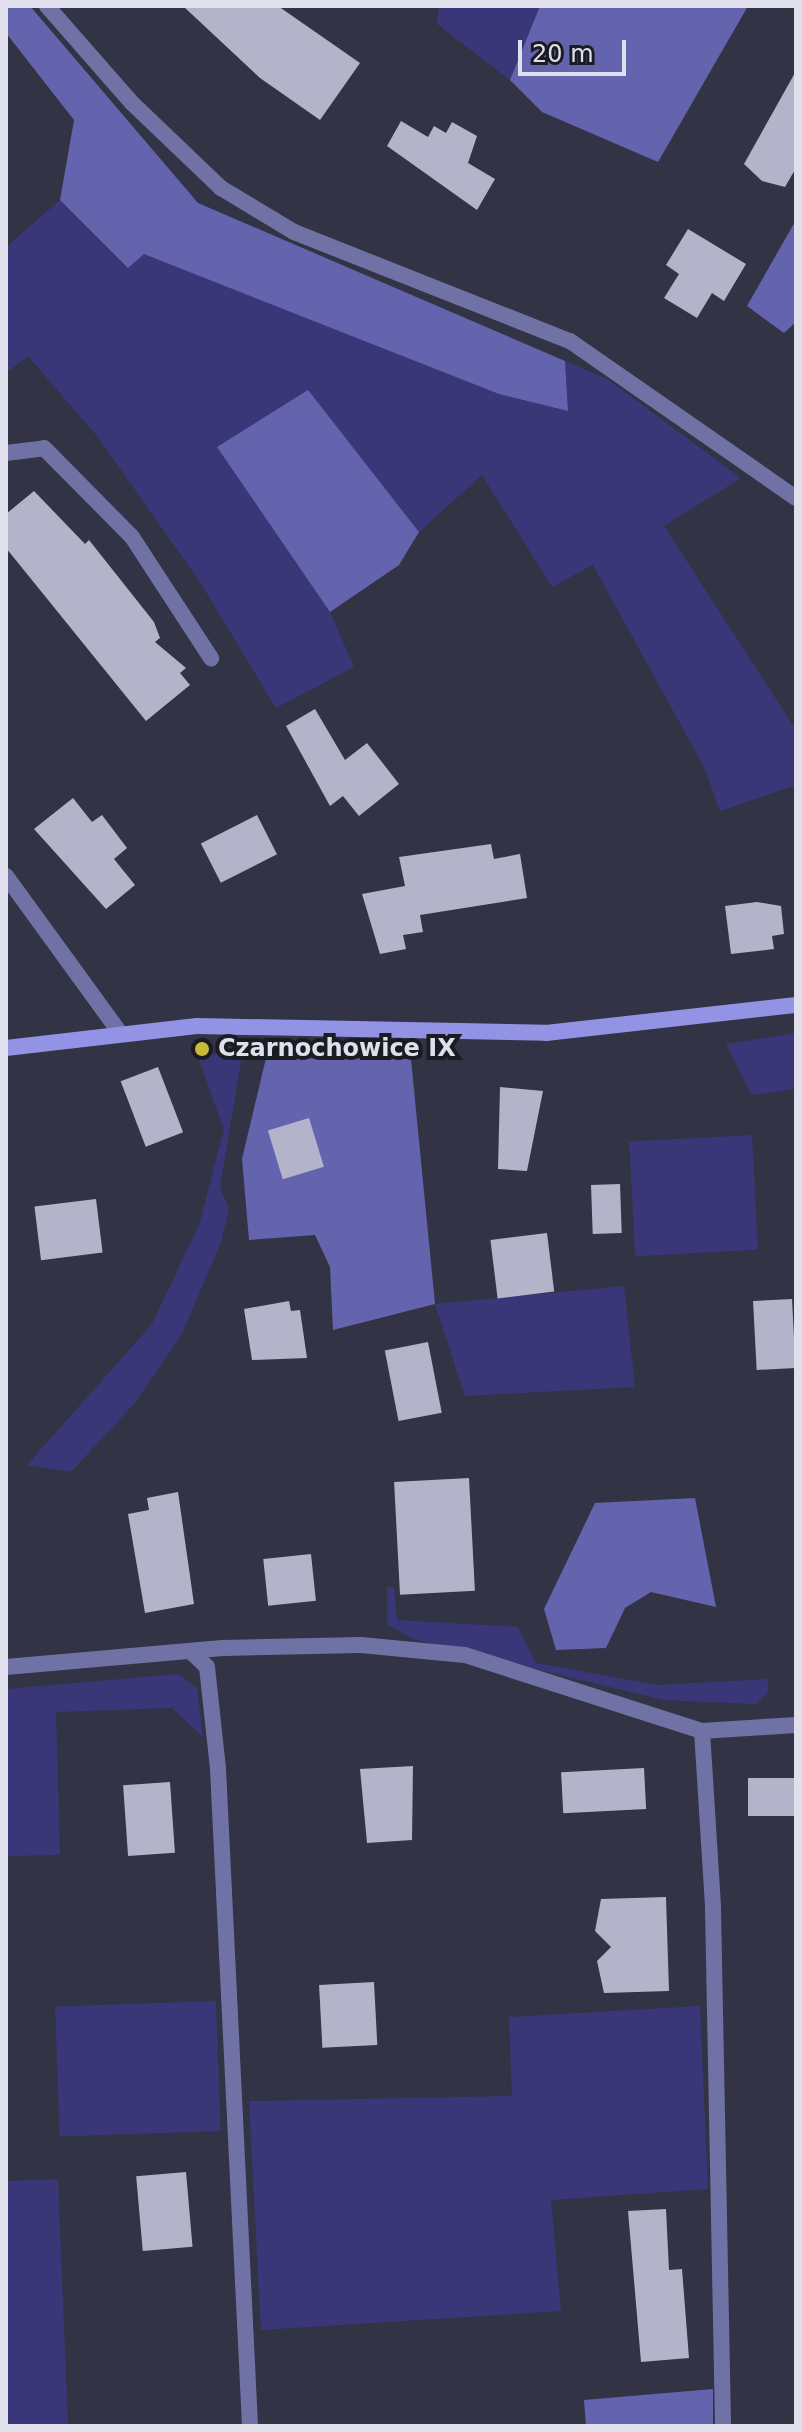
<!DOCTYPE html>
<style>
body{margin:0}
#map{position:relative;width:802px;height:2432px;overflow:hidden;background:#323344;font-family:"DejaVu Sans",sans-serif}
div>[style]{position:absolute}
.green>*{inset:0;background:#3a3778;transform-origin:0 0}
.forest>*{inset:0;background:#6464ae}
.building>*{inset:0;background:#b3b4c9;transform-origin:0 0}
.street>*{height:16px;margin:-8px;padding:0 8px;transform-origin:8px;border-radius:8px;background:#7072a5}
.secondary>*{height:16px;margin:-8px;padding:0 8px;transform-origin:8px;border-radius:8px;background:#9293e5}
.dots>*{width:22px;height:22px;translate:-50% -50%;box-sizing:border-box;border:4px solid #1b1c23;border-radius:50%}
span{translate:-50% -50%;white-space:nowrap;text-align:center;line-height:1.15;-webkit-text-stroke:8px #1b1c23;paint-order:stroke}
.poi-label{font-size:24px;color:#dfe0eb;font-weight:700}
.left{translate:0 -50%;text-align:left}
.frame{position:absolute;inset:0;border:8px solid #dfe0eb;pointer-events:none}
.scale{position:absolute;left:518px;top:40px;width:108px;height:36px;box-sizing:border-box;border:4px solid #dfe0eb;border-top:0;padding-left:10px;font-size:24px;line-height:28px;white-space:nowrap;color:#dfe0eb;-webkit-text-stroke:6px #1b1c23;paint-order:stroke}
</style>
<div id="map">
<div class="green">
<i style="clip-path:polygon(439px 6px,540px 6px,510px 80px,437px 24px)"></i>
<i style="clip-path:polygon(60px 200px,128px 268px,144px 253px,499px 394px,568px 411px,565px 361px,607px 379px,741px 478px,664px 526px,796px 730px,796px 785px,720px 811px,704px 767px,593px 565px,552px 587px,482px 475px,419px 532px,308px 391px,217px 447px,330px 612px,354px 667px,276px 708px,200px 582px,97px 436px,28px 356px,6px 373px,6px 247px)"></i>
<i style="clip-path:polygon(796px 1033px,796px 1089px,752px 1095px,726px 1044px)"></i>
<i style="clip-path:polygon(197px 1054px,242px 1055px,220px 1187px,229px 1209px,221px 1242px,182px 1334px,135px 1403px,71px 1472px,27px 1465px,152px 1324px,199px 1225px,224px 1130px)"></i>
<i style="left:752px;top:1135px;width:115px;height:123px;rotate:87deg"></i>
<i style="clip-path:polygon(624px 1286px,635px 1387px,465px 1396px,435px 1304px)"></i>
<i style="clip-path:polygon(387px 1587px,394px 1587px,397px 1620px,518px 1627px,536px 1663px,657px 1685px,768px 1679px,768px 1692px,756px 1704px,663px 1700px,413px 1639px,387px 1624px)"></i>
<i style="clip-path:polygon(179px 1674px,197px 1688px,203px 1737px,172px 1708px,56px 1712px,60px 1855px,6px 1856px,6px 1689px)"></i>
<i style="left:216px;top:2001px;width:130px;height:161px;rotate:88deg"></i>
<i style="clip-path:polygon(700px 2006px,708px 2189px,551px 2200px,561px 2311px,261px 2330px,249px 2101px,512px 2096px,509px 2017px)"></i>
<i style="clip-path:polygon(58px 2179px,68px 2426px,6px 2426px,6px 2181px)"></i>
</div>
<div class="forest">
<i style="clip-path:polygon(6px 6px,30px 6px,198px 203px,565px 361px,568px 411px,499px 394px,144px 254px,128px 268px,60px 200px,74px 120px,6px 33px)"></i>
<i style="clip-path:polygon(540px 6px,748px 6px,658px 162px,542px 112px,510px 80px)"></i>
<i style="clip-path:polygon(796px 220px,796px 322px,784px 333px,747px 306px)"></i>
<i style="clip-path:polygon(308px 390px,419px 532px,399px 565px,330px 612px,217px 447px)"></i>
<i style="clip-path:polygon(266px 1058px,411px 1059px,435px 1304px,333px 1330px,330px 1267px,315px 1235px,249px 1240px,242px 1159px)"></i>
<i style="clip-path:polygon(695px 1498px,716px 1607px,651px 1592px,625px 1608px,606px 1648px,556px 1650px,544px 1609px,595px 1503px)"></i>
<i style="clip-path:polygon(713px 2389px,713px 2426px,586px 2426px,584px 2400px)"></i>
</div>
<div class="building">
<i style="clip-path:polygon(183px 6px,278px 6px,360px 63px,320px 120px,260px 78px)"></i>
<i style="clip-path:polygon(796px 71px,796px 168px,785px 187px,762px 181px,744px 164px)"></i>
<i style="clip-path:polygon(401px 121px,428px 137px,434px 126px,446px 133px,452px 122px,477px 136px,468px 163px,495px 179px,477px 210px,387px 146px)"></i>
<i style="clip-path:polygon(688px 229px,746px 264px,724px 301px,712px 293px,697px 318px,664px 298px,679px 274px,666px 265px)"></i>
<i style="clip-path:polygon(34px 491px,85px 544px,89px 540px,154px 622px,160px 638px,155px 642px,186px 668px,180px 673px,190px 685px,146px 721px,6px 548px,6px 514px)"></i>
<i style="clip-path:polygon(315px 709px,345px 760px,367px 743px,399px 784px,359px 816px,343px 796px,330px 806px,286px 726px)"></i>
<i style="clip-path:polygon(73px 798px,92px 822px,102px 815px,127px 848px,114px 859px,135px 885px,106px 909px,34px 829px)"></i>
<i style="left:257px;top:815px;width:44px;height:63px;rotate:63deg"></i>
<i style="clip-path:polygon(491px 844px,494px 859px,520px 854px,527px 898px,420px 915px,423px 932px,403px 935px,406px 949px,380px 954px,362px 894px,405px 886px,399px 857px)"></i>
<i style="clip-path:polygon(757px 902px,781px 906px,784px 934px,772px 936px,774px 949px,731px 954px,725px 906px)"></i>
<i style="left:158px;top:1067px;width:70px;height:40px;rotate:69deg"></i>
<i style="clip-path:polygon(500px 1087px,543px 1091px,527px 1171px,498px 1169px)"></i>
<i style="left:309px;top:1118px;width:51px;height:43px;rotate:73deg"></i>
<i style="left:620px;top:1184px;width:49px;height:29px;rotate:88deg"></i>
<i style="left:96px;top:1199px;width:54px;height:62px;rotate:83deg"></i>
<i style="left:547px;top:1233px;width:59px;height:57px;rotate:83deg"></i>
<i style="left:792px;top:1299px;width:69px;height:39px;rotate:87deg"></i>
<i style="clip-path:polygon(289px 1301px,291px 1311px,300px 1310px,307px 1358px,252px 1360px,244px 1309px)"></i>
<i style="left:428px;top:1342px;width:72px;height:44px;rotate:79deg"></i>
<i style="left:469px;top:1478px;width:113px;height:75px;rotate:87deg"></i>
<i style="clip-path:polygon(178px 1492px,194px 1604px,145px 1613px,128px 1514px,149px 1510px,147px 1498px)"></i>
<i style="left:311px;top:1554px;width:47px;height:48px;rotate:84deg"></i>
<i style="clip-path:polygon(413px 1766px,412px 1840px,367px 1843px,360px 1769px)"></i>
<i style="left:644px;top:1768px;width:41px;height:83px;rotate:87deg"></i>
<i style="left:796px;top:1778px;width:38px;height:48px;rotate:90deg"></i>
<i style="left:170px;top:1782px;width:71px;height:47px;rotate:86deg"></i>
<i style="clip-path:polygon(666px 1897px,669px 1991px,604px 1993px,597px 1961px,611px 1947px,595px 1931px,601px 1899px)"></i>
<i style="left:374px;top:1982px;width:63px;height:55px;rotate:87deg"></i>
<i style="left:186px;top:2172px;width:75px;height:50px;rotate:85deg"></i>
<i style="clip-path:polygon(666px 2209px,669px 2270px,682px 2269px,689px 2358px,641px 2362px,628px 2211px)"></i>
</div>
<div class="street">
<i style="left:47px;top:6px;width:129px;rotate:48.8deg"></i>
<i style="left:132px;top:103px;width:123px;rotate:43.7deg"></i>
<i style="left:221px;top:188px;width:85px;rotate:31.1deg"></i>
<i style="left:294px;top:232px;width:297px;rotate:21.6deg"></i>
<i style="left:570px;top:341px;width:275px;rotate:34.8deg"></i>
<i style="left:6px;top:453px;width:38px;rotate:-7deg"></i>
<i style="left:44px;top:448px;width:125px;rotate:45.3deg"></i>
<i style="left:132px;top:537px;width:145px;rotate:56.9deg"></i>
<i style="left:6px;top:876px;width:189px;rotate:54deg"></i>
<i style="left:190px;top:1651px;width:23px;rotate:43deg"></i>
<i style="left:207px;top:1667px;width:103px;rotate:83.8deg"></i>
<i style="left:218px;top:1769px;width:658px;rotate:87.21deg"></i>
<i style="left:6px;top:1667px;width:220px;rotate:-5deg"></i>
<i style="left:225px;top:1648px;width:136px;rotate:-1.3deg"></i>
<i style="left:361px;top:1645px;width:104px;rotate:5.5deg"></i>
<i style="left:465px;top:1655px;width:249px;rotate:17.8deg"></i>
<i style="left:702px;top:1731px;width:94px;rotate:-3.7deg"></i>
<i style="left:702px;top:1731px;width:177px;rotate:86.4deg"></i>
<i style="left:713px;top:1908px;width:518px;rotate:88.89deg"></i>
</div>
<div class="secondary">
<i style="left:6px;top:1048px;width:192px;rotate:-6.6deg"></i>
<i style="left:197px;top:1026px;width:349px;rotate:1.1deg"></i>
<i style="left:546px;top:1033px;width:252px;rotate:-6.4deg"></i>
</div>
<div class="dots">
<i style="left:202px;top:1049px;background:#caba3a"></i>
</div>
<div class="poi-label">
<span class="left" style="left:218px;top:1049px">Czarnochowice IX</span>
</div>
<div class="frame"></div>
<div class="scale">20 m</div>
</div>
